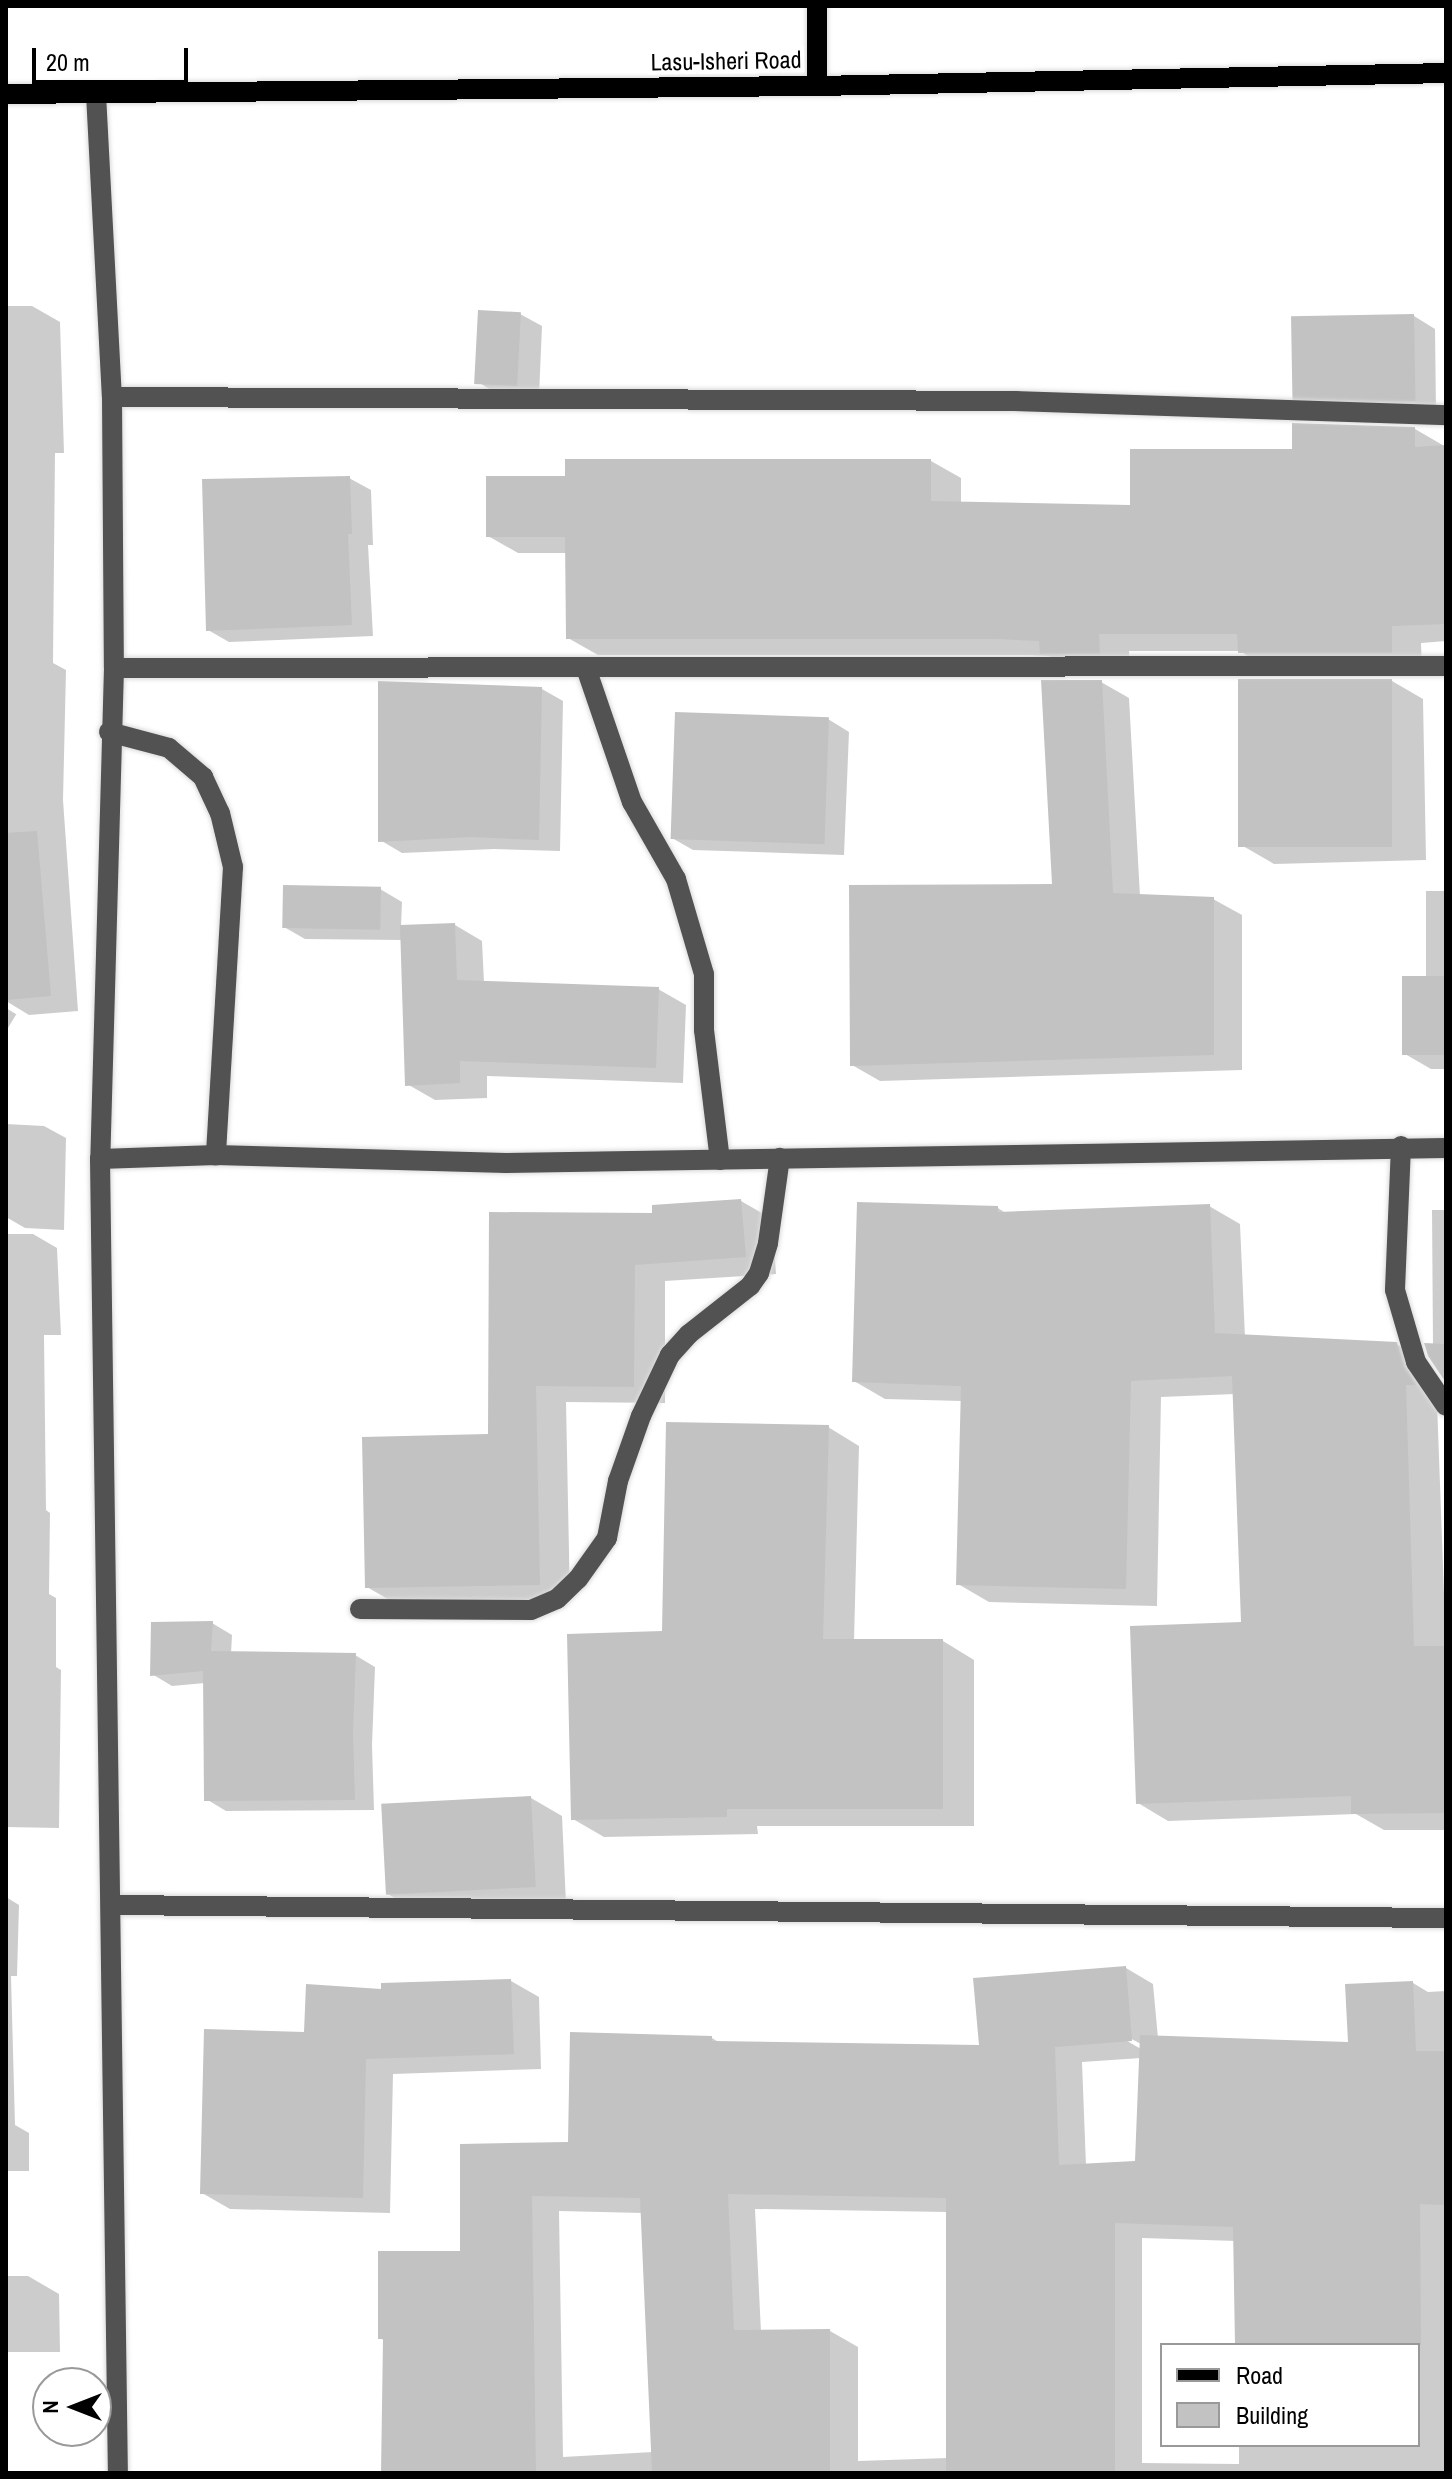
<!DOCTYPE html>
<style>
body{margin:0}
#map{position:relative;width:1452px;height:2479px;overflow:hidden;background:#fff;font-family:"Archivo Narrow",sans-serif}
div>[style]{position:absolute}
.shadow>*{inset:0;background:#0003;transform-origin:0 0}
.building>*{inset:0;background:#c2c2c2;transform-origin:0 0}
.roads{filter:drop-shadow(0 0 2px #dbdbdb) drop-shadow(0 0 2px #dbdbdb)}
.minor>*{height:20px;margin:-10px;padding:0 10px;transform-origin:10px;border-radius:10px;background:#525252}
.major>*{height:20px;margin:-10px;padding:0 10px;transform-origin:10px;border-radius:10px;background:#000}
span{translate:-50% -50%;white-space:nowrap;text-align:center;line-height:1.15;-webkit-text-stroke:8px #fff;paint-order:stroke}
.street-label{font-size:24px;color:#000}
.frame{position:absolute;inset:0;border:8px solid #000;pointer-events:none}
.legend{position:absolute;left:1160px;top:2343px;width:260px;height:104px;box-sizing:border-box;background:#fff;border:2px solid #999;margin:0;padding:10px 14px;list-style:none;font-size:24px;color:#000}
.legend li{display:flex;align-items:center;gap:16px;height:40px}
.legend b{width:40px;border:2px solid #999}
.north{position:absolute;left:32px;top:2367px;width:80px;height:80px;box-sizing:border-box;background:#fff;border:2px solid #999;border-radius:50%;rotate:270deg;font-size:22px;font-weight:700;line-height:32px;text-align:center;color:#000}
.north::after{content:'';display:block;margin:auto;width:28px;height:36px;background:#000;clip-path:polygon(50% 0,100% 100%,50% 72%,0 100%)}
.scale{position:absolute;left:32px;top:48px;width:156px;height:36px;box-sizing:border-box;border:4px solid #000;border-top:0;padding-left:10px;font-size:24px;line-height:28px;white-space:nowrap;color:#000;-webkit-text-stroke:6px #fff;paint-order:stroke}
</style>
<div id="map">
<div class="shadow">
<i style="clip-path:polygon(6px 306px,32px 306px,60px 322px,64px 453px,55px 453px,53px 663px,66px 670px,63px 800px,78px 1011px,29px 1015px,6px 1001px)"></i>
<i style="clip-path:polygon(520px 314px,542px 326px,539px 396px,499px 395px,478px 382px)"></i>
<i style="clip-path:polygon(1414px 316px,1435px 329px,1436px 412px,1315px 408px,1294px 396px)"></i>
<i style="clip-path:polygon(1415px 429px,1446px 447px,1446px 641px,1421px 643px,1422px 669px,1270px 670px,1240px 651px,1129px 651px,1130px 670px,1072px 670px,1049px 656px,1029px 655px,598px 655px,568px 638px,567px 553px,518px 553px,488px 536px,567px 478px,931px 461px,961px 478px,961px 504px,1132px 507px,1294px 451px)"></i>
<i style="clip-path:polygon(349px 478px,371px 490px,373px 545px,368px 545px,373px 636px,229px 642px,208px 630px)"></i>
<i style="clip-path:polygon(1392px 681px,1423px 699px,1426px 860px,1274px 864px,1243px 846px)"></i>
<i style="clip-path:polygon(1101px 682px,1129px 698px,1140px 896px,1213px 899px,1242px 915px,1242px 1070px,880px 1081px,852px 1065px,1054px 886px)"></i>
<i style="clip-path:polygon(542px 689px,563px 701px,560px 851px,494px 849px,402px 853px,380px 840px)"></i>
<i style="clip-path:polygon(828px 719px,849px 732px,844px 855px,693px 850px,672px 838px)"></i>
<i style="clip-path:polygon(380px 889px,402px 902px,401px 927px,455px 925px,482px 941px,484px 983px,658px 989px,686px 1005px,683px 1083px,487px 1076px,487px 1098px,435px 1100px,407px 1084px,402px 940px,305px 939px,284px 927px)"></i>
<i style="clip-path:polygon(1426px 891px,1446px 891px,1446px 1069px,1431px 1069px,1405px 1054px,1426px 979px)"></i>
<i style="left:6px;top:1008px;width:12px;height:81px;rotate:31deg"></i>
<i style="clip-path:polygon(6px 1124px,44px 1126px,66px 1138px,64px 1230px,25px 1228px,6px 1217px)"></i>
<i style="clip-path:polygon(741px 1201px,772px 1219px,776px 1274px,665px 1281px,665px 1403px,566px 1402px,570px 1602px,398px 1605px,367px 1587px,490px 1436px,654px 1215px)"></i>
<i style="clip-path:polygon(1209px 1206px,1240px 1224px,1245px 1337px,1396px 1344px,1427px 1362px,1437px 1402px,1446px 1648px,1446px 1830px,1384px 1830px,1356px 1814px,1168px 1821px,1138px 1803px,1243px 1624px,1235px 1394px,1161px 1397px,1157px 1606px,989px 1602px,958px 1584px,962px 1401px,885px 1399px,854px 1381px,998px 1208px,1007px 1214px)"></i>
<i style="clip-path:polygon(1432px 1210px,1446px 1210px,1446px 1379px,1433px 1346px)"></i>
<i style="clip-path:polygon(6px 1234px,33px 1234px,57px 1248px,61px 1335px,44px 1335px,46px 1510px,50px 1513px,49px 1594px,56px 1598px,56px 1667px,61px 1670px,59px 1828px,6px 1827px)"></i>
<i style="clip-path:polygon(828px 1427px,859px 1446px,854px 1641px,943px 1641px,974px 1660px,974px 1826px,757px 1826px,758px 1834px,604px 1837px,573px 1819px,664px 1633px)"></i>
<i style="clip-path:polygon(212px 1623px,232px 1635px,231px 1654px,355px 1655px,375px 1667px,372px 1745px,374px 1810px,226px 1811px,206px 1799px,205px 1683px,172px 1686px,152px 1674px)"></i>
<i style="clip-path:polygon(531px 1798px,562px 1816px,566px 1904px,418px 1911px,386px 1893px)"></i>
<i style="clip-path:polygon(6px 1897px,19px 1905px,17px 1976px,11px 1976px,15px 2125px,29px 2133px,29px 2171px,6px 2171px)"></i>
<i style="clip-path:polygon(evenodd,1126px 1968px,1153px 1984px,1158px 2038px,1350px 2044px,1413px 1983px,1428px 1992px,1446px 1991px,1446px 2473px,406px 2473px,385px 2341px,380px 2338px,570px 2144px,712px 2038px,720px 2043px,981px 2047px,1126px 1968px,1124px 2035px,1141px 2044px,1141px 2049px,1122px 2038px,1124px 2035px,1126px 1968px,1141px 2058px,1137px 2162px,1086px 2166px,1082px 2062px,1141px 2058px,1126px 1968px,755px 2209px,948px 2212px,948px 2458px,858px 2461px,858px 2347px,830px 2331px,761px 2332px,755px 2209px,1126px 1968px,559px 2211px,643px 2213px,653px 2452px,563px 2457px,559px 2211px,1126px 1968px,1142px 2238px,1236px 2241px,1237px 2345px,1418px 2345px,1418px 2445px,1239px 2445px,1239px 2464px,1142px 2463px,1142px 2238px)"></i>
<i style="clip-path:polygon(511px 1981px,539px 1997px,541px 2069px,393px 2074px,390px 2213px,230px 2209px,202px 2193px,306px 2034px,383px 1991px)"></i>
<i style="clip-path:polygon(6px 2276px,28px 2276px,59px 2294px,60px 2352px,6px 2352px)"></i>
</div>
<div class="building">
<i style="left:478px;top:310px;width:43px;height:74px;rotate:3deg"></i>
<i style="left:1414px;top:314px;width:87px;height:123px;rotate:89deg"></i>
<i style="clip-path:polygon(1292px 423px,1415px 427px,1415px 447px,1446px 445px,1446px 624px,1392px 626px,1392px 653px,1238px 653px,1237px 634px,1099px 634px,1100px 654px,1040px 654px,1039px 641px,998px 639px,566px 639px,565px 537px,486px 537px,486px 476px,565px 476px,565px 459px,931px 459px,931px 501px,1130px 505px,1130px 449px,1292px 449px)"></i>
<i style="clip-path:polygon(350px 476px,352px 534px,348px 534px,352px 625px,206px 631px,202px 479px)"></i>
<i style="left:1238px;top:679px;width:154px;height:168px"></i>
<i style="clip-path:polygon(1041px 680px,1102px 680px,1113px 893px,1214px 897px,1214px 1055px,850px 1066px,849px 885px,1052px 884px)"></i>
<i style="clip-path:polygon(378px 681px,542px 687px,539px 840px,471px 837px,378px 842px)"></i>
<i style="left:675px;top:712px;width:154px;height:127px;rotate:2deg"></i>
<i style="clip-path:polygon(37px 831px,51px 996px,6px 1000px,6px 833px)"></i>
<i style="left:283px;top:885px;width:98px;height:43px;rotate:1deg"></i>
<i style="clip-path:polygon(455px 923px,457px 980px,659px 987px,656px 1068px,460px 1061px,460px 1083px,405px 1086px,400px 925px)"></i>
<i style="left:1446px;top:976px;width:79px;height:44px;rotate:90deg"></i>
<i style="clip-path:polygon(741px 1199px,746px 1257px,635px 1265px,634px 1387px,536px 1386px,540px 1585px,365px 1588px,362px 1437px,488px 1434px,489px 1212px,652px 1213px,652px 1205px)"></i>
<i style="clip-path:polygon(857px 1202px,998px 1206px,998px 1212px,1210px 1204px,1215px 1333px,1397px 1342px,1404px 1366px,1416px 1385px,1406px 1385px,1414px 1646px,1446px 1646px,1446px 1813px,1351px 1814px,1351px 1796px,1136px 1804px,1130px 1626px,1241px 1622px,1232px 1376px,1131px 1381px,1126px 1589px,956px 1585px,961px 1386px,852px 1382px)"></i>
<i style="clip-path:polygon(1424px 1343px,1446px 1344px,1446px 1383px,1428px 1356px)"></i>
<i style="clip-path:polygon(666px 1422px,829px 1425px,823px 1639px,943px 1639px,943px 1809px,727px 1809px,727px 1817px,571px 1820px,567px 1634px,662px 1631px)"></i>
<i style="clip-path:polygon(213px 1621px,211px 1651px,356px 1653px,353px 1732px,355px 1800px,204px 1801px,203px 1671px,150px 1676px,151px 1622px)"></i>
<i style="left:531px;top:1796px;width:91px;height:150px;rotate:87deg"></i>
<i style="clip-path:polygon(1126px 1966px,1132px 2041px,1055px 2047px,1059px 2165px,1135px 2161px,1140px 2035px,1348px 2042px,1345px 1984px,1413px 1981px,1416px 2051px,1446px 2051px,1446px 2205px,1420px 2204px,1421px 2345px,1235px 2345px,1233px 2227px,1115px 2223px,1115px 2473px,946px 2473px,946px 2198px,728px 2194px,734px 2330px,830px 2329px,830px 2473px,652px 2473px,640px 2198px,532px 2196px,536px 2473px,381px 2473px,383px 2339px,378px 2339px,378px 2251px,460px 2251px,460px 2144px,568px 2142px,570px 2032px,712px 2036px,712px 2041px,979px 2045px,973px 1978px)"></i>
<i style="clip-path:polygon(511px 1979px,514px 2054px,366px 2059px,363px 2198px,200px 2194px,204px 2029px,304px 2032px,306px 1984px,381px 1989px,381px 1983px)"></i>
</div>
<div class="roads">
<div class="minor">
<i style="left:96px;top:94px;width:303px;rotate:87deg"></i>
<i style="left:112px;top:397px;width:271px;rotate:89.6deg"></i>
<i style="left:114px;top:668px;width:491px;rotate:91.6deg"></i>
<i style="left:100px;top:1159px;width:1314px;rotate:89.22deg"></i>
<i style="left:112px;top:397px;width:904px;rotate:0.25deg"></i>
<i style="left:1016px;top:401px;width:430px;rotate:1.9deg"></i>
<i style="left:114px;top:668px;width:1332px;rotate:-0.09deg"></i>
<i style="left:586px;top:668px;width:142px;rotate:71.1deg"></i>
<i style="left:632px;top:802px;width:89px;rotate:60.3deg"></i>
<i style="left:676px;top:879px;width:99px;rotate:73.6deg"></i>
<i style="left:704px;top:974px;width:56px;rotate:90deg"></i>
<i style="left:704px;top:1030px;width:131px;rotate:83deg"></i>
<i style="left:109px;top:732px;width:62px;rotate:14.9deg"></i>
<i style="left:169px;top:748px;width:45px;rotate:40.5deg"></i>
<i style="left:203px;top:777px;width:40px;rotate:65deg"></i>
<i style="left:220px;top:813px;width:56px;rotate:76.5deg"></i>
<i style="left:233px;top:867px;width:289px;rotate:93.4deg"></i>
<i style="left:1401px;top:1146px;width:144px;rotate:92.4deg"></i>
<i style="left:1395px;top:1290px;width:75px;rotate:73.7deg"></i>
<i style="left:1416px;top:1362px;width:53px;rotate:55.7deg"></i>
<i style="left:100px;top:1159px;width:116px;rotate:-2deg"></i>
<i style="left:216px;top:1155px;width:290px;rotate:1.6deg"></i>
<i style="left:506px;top:1163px;width:940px;rotate:-0.91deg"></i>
<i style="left:360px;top:1609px;width:171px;rotate:0.3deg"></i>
<i style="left:531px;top:1610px;width:28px;rotate:-23deg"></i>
<i style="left:557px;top:1599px;width:29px;rotate:-44deg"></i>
<i style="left:578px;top:1579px;width:50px;rotate:-54.7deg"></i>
<i style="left:607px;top:1538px;width:58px;rotate:-79.1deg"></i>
<i style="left:618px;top:1481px;width:69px;rotate:-70.5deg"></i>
<i style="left:641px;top:1416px;width:68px;rotate:-64.6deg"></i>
<i style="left:670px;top:1355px;width:28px;rotate:-48deg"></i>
<i style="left:689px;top:1334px;width:78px;rotate:-38.2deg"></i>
<i style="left:750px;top:1286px;width:16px;rotate:-55deg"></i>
<i style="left:759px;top:1273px;width:31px;rotate:-73deg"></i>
<i style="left:768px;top:1243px;width:86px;rotate:-82deg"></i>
<i style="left:112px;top:1905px;width:1334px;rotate:0.56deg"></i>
</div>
<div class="major">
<i style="left:817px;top:6px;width:80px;rotate:90deg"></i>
<i style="left:6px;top:94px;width:811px;rotate:-0.57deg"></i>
<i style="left:817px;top:86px;width:629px;rotate:-1.18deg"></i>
</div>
</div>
<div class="street-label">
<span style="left:726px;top:61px;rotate:-1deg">Lasu-Isheri Road</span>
</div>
<div class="frame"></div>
<ul class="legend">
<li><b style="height:10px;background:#000"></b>Road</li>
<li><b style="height:22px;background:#c2c2c2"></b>Building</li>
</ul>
<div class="north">N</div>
<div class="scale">20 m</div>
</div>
